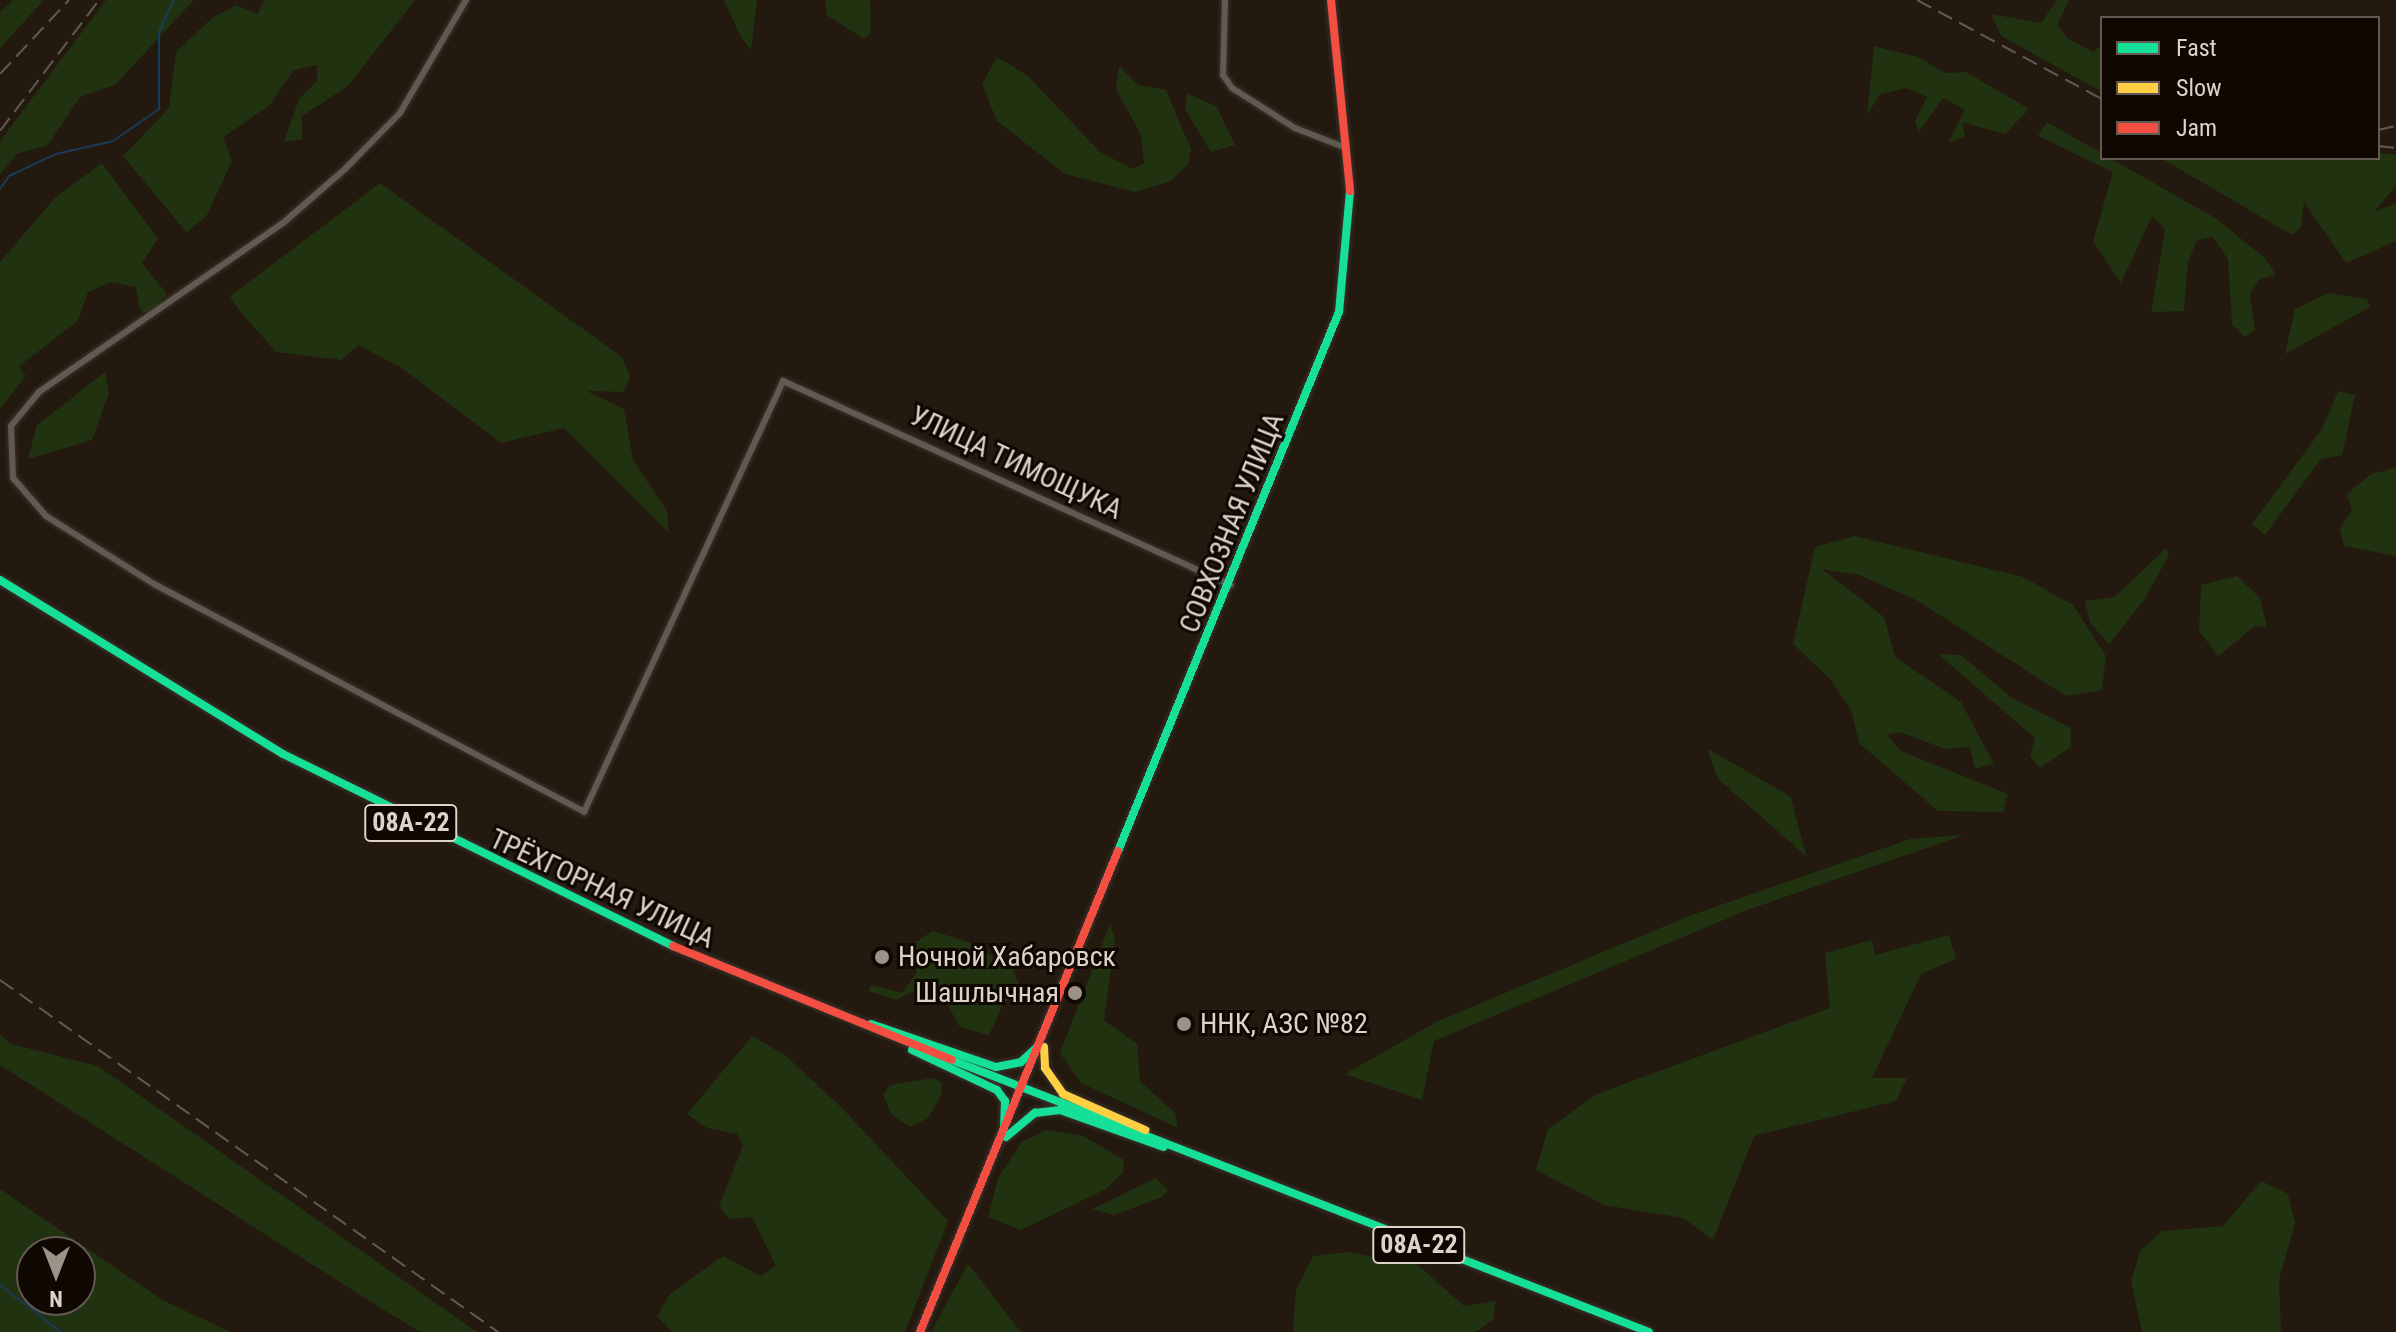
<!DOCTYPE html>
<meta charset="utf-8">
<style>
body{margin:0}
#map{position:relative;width:2396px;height:1332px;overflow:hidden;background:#23190f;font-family:"Roboto Condensed",sans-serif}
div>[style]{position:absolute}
.green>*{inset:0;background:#213211}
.stream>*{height:2px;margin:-1px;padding:0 1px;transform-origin:1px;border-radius:1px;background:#193b5b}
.roads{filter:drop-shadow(0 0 2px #3b332c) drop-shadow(0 0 2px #3b332c)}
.street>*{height:6px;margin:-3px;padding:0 3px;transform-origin:3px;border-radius:3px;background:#615a52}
.fast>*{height:8px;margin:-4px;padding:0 4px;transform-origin:4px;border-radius:4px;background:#16e098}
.slow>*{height:8px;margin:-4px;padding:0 4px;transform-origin:4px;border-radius:4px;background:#ffcf43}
.jam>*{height:8px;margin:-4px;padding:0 4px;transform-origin:4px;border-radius:4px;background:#f24e42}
.rail>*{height:2px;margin-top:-1px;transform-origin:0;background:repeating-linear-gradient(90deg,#625a52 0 16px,transparent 0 24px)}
.dots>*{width:22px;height:22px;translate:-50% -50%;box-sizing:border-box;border:4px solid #0e0702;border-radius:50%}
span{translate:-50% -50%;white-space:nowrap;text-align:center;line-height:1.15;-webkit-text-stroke:6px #0e0702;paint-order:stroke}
.shield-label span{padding:2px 6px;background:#0e0702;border:2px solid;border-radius:6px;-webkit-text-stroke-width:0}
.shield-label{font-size:26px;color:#dfd3c8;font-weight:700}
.street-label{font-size:28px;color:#dfd3c8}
.poi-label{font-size:28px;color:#dfd3c8}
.left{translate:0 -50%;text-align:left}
.right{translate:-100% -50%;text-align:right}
.legend{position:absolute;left:2100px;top:16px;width:280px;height:144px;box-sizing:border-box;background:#0e0702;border:2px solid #625951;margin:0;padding:10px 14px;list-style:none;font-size:24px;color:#dfd3c8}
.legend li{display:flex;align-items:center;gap:16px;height:40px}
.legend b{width:40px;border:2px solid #625951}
.north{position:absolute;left:16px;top:1236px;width:80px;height:80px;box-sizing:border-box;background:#0e0702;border:2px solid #625951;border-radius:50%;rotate:180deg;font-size:22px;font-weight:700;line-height:32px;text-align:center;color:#dfd3c8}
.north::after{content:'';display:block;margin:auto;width:28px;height:36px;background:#9d9287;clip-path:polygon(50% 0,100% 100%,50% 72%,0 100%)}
</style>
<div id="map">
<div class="green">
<i style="clip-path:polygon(13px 0,44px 0,0 48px,0 12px)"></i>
<i style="clip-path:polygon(106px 0,194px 0,115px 85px,80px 97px,48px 145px,17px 154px,0 175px,0 141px)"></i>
<i style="clip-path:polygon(264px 0,415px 0,348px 86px,302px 116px,302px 139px,284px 142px,299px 99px,317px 81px,317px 65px,294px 70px,269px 106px,223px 137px,232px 161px,207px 215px,187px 233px,123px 156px,169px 108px,176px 52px,212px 18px,236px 5px,258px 14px)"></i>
<i style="clip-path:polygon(724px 0,757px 0,751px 50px,740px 35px)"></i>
<i style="clip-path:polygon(825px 0,870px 0,871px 33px,864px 39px,827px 15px)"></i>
<i style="clip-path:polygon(2057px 0,2069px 0,2057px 25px,2068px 39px,2094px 52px,2102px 44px,2102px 92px,2001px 36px,1991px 14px,2041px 23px)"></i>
<i style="clip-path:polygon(1874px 46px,1918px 57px,1945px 73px,1966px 72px,2029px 109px,2005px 134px,1962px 122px,1965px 136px,1948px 143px,1965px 110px,1943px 98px,1918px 133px,1915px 121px,1927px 97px,1907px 88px,1880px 94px,1867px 115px)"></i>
<i style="clip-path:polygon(997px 57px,1028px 76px,1100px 152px,1133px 169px,1144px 163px,1141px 135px,1116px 89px,1119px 66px,1138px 85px,1166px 90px,1191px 149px,1188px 164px,1171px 181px,1135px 192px,1065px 174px,997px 121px,982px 84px)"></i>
<i style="clip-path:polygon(1187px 93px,1217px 107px,1235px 145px,1211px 152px,1185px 109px)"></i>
<i style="clip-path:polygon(2047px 122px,2215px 218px,2265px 258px,2276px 275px,2260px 279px,2250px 294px,2255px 330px,2245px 337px,2232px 325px,2228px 259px,2213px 237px,2197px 240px,2188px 262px,2184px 311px,2151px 312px,2165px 229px,2152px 216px,2121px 283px,2093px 241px,2113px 172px,2038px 136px)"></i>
<i style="clip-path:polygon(2378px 153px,2396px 155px,2396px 185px,2375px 211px,2396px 204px,2396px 241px,2346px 263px,2304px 202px,2301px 227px,2292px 235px,2161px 158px)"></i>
<i style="clip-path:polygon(102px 163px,158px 239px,142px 263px,167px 294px,149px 314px,140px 310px,136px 287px,111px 282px,88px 292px,78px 321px,19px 366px,26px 376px,0 409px,0 262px,55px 198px)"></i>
<i style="clip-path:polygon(380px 183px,622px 357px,630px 376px,624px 392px,587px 391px,624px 409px,633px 460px,667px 511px,669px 533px,564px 428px,501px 443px,402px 368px,358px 345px,341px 360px,276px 352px,238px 309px,230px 296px)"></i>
<i style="clip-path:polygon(2328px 293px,2367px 299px,2370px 307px,2285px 354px,2295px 309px)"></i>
<i style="clip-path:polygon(105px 372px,109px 393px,92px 440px,28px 459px,37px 425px)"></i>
<i style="clip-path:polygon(2338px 391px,2355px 395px,2342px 455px,2321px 459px,2265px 535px,2252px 524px,2322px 429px)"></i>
<i style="clip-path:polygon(2396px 468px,2396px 556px,2344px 546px,2340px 528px,2352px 510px,2347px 494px,2371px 474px)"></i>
<i style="clip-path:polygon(1855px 536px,2023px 577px,2073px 605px,2106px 656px,2102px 690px,2066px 696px,1918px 601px,1859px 575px,1822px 569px,1884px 617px,1895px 657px,1961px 702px,1994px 764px,1975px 769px,1970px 747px,1945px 749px,1900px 732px,1887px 735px,1901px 751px,2008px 794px,2003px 812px,1938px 811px,1859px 743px,1852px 712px,1830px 679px,1793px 644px,1815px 547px)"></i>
<i style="clip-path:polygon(2166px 548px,2169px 555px,2144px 600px,2109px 644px,2090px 623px,2085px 601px,2115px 597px)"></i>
<i style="clip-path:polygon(2237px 576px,2260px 598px,2267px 627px,2255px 626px,2218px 656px,2199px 631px,2201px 585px)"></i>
<i style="clip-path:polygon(1938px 654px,1961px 655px,2012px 698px,2071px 728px,2071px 747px,2040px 768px,2030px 756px,2035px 738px)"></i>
<i style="clip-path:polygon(1707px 748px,1791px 797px,1806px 856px,1718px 779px)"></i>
<i style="clip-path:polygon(1964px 835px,1750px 909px,1434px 1041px,1422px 1100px,1345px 1074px,1438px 1021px,1689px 916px,1910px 839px)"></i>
<i style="clip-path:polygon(1110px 924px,1115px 939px,1104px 1020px,1137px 1044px,1140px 1081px,1175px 1113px,1178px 1128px,1081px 1083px,1060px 1053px)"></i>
<i style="clip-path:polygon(933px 931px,971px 943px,1013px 969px,1021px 990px,1003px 1004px,989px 1035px,960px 1027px,947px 1004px,925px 1001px,927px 985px,896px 1000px,869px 991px,871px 985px,902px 993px,917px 972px,912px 944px)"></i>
<i style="clip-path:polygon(1949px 935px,1956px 959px,1921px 974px,1872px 1078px,1907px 1078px,1896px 1101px,1754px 1136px,1713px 1240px,1683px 1218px,1604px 1205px,1536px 1170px,1548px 1129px,1597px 1094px,1830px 1008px,1825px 953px,1872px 940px,1875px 955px)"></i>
<i style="clip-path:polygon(0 1034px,11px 1044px,98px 1066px,477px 1332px,420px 1332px,379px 1307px,0 1065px)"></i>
<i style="clip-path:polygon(752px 1036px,785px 1055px,843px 1109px,948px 1221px,905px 1332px,672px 1332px,657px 1316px,670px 1294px,723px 1256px,761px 1276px,776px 1266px,752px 1217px,729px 1219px,719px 1206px,743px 1146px,737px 1134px,707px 1128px,687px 1114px)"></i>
<i style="clip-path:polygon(933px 1078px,942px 1082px,941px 1095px,928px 1118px,910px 1127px,892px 1115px,883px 1095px,890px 1085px)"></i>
<i style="clip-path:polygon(1046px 1130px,1083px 1136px,1124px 1160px,1123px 1172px,1106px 1189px,1021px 1230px,988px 1217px,998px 1178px,1022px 1142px)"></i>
<i style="clip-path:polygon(1156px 1178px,1168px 1190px,1162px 1197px,1114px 1215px,1092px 1209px)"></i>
<i style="clip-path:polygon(2261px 1181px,2288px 1194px,2295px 1223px,2279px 1280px,2281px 1332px,2142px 1332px,2131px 1281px,2140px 1251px,2162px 1231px,2223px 1226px)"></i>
<i style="clip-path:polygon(evenodd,0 1189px,164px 1301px,231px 1332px,0 1332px,0 1189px,80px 1252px,80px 1300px,32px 1300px,32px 1252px,80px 1252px)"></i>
<i style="clip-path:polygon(1347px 1252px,1418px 1265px,1464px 1306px,1496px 1301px,1493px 1320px,1476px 1332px,1293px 1332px,1296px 1290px,1313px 1256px)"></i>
<i style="clip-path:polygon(968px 1264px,1021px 1332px,931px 1332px)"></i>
</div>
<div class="stream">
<i style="left:0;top:189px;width:16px;rotate:-55deg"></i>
<i style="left:9px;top:176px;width:52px;rotate:-25.1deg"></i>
<i style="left:56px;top:154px;width:58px;rotate:-12.8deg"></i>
<i style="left:113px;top:141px;width:56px;rotate:-34.8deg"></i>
<i style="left:159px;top:109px;width:77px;rotate:-90deg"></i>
<i style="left:159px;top:32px;width:35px;rotate:-65deg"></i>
<i style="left:0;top:1285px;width:77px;rotate:37.6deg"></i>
</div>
<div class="roads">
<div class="street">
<i style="left:466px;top:0;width:131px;rotate:120.3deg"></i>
<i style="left:400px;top:113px;width:78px;rotate:134.5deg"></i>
<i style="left:345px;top:169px;width:82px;rotate:138.9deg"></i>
<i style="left:283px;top:223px;width:297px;rotate:145.3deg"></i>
<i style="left:39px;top:392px;width:44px;rotate:129.5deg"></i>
<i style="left:11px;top:426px;width:52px;rotate:87.8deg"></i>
<i style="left:13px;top:478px;width:50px;rotate:49deg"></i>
<i style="left:46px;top:516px;width:128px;rotate:32.2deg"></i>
<i style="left:154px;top:584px;width:487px;rotate:27.9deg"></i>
<i style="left:584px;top:812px;width:475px;rotate:-65.2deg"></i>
<i style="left:783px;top:381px;width:492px;rotate:24.5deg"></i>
<i style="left:1225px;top:0;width:75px;rotate:91.5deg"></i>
<i style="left:1223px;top:75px;width:16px;rotate:55deg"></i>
<i style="left:1232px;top:88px;width:75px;rotate:32.4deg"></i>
<i style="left:1295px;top:128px;width:55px;rotate:21.4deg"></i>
</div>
<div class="fast">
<i style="left:0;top:580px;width:332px;rotate:31.6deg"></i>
<i style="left:283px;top:754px;width:435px;rotate:26.2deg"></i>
<i style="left:1118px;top:851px;width:583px;rotate:-67.71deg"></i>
<i style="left:1339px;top:312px;width:121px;rotate:-84.8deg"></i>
<i style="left:871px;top:1024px;width:132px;rotate:19deg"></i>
<i style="left:996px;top:1067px;width:25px;rotate:-11deg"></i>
<i style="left:1021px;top:1062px;width:23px;rotate:-43deg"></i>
<i style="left:912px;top:1050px;width:94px;rotate:25.2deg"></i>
<i style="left:997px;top:1090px;width:14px;rotate:54deg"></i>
<i style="left:1005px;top:1101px;width:26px;rotate:92deg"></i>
<i style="left:952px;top:1060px;width:748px;rotate:21.32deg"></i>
<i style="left:1006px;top:1137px;width:38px;rotate:-40deg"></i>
<i style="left:1035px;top:1113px;width:25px;rotate:-7deg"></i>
<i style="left:1060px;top:1110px;width:110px;rotate:19.6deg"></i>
</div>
<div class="slow">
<i style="left:1044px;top:1047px;width:21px;rotate:87deg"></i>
<i style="left:1045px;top:1068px;width:32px;rotate:55deg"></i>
<i style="left:1063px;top:1094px;width:90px;rotate:23.7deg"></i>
</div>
<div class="jam">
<i style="left:1331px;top:0;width:192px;rotate:84.3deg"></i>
<i style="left:673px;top:946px;width:301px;rotate:22.2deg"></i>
<i style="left:920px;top:1332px;width:520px;rotate:-67.63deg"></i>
</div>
</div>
<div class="rail">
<i style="left:1917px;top:0;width:210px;rotate:28.2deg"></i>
<i style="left:0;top:74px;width:101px;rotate:-47deg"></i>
<i style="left:2378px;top:130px;width:18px;rotate:-13deg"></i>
<i style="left:0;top:131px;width:164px;rotate:-52.9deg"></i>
<i style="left:2378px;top:146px;width:18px;rotate:6deg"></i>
<i style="left:0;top:980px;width:610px;rotate:35.25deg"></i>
</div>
<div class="dots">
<i style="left:882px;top:957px;background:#9d9287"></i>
<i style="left:1075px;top:993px;background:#9d9287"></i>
<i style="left:1184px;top:1024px;background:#9d9287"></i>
</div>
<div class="shield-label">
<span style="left:411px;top:823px">08А-22</span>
<span style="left:1419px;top:1245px">08А-22</span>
</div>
<div class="street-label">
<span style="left:1016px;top:463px;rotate:25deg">УЛИЦА ТИМОЩУКА</span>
<span style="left:1232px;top:523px;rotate:-68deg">СОВХОЗНАЯ УЛИЦА</span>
<span style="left:602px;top:889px;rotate:25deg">ТРЁХГОРНАЯ УЛИЦА</span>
</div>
<div class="poi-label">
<span class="left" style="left:898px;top:957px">Ночной Хабаровск</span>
<span class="right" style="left:1059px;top:993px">Шашлычная</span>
<span class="left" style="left:1200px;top:1024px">ННК, АЗС №82</span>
</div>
<ul class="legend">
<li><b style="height:10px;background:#16e098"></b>Fast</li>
<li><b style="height:10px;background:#ffcf43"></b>Slow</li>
<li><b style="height:10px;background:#f24e42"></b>Jam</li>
</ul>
<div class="north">N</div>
</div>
